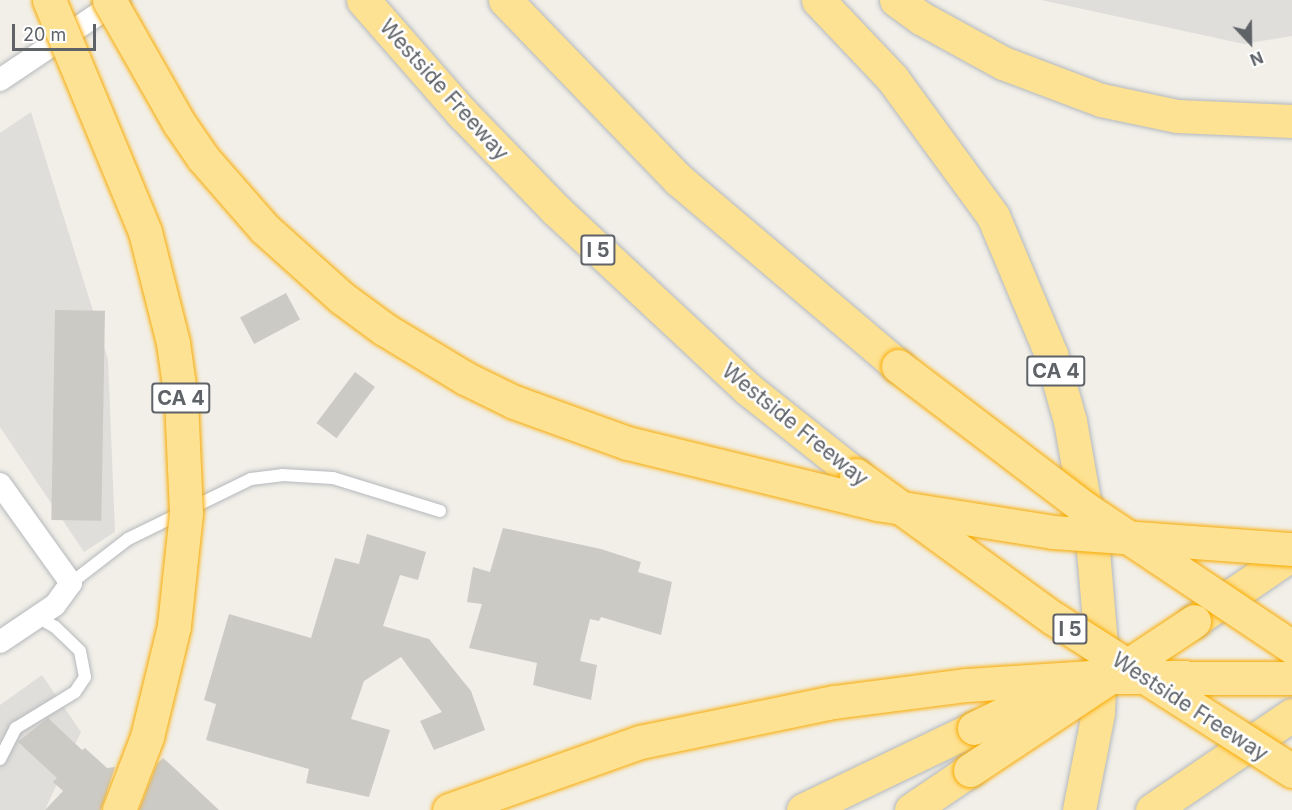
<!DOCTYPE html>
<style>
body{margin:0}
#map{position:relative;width:1292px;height:810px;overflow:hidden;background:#f1efe8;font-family:Inter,sans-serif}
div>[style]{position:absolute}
.industrial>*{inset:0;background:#e0deda}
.building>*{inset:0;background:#cccac5;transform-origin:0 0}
.roads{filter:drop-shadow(0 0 2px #b5b8bc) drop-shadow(0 0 2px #b5b8bc)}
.lane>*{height:12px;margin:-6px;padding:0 6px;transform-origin:6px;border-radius:6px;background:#fff}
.street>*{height:22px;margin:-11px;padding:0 11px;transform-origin:11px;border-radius:11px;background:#fff}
.highway>*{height:33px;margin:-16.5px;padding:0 16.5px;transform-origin:16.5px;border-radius:16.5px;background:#fde293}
.bridges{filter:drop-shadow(0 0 2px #f9ab00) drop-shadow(0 0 2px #f9ab00)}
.highway-bridge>*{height:33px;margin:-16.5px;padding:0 16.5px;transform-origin:16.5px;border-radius:16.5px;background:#fde293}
span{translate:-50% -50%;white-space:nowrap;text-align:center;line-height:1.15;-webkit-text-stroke:5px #fff;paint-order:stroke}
.shield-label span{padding:2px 4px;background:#fff;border:2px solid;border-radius:4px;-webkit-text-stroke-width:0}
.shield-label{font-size:20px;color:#5f6368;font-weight:700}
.street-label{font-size:21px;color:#5f6368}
.north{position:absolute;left:1220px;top:12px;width:60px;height:60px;-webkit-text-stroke:4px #fff;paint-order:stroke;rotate:158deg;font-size:16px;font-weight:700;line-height:24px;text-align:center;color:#5f6368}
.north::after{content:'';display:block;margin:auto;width:21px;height:27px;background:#5f6368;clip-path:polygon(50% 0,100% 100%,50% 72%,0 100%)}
.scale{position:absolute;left:12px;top:24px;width:84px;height:27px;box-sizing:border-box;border:3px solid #5f6368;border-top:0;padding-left:8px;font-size:18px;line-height:21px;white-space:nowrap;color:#5f6368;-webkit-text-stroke:4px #fff;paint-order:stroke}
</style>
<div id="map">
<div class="industrial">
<i style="clip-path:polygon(1041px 0,1292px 0,1292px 36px,1244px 44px)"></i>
<i style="clip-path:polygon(31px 112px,108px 359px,115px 532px,84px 552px,0 427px,0 133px)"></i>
<i style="clip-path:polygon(42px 675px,81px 732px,45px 810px,0 810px,0 705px)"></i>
</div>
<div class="building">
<i style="left:286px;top:293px;width:30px;height:52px;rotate:62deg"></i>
<i style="left:55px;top:310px;width:50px;height:210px;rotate:1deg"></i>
<i style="left:355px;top:372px;width:25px;height:64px;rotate:37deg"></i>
<i style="clip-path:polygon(503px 528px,601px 549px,641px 562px,638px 572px,672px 582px,661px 635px,601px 617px,599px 621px,590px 619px,580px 661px,597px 665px,591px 700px,533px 685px,537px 663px,469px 648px,482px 604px,467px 602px,473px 567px,490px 572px)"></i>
<i style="clip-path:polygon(367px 534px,426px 552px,418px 580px,400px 575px,383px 626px,429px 639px,471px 691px,485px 730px,434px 750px,420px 721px,442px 712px,401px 657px,364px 681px,351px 719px,390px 730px,369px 797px,306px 783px,309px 769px,206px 740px,216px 704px,204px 700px,229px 614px,311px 638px,335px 558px,359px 564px)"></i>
<i style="clip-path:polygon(48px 718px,82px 750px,85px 748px,107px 768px,115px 767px,101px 810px,45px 810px,63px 791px,53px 782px,57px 778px,18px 742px)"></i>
<i style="clip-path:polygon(163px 758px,172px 766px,219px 810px,139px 810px,157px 764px)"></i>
</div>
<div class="roads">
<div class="lane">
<i style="left:71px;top:583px;width:72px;rotate:-37.7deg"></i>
<i style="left:128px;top:539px;width:137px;rotate:-26deg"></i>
<i style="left:251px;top:479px;width:31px;rotate:-7deg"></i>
<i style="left:282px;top:475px;width:51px;rotate:3.4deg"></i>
<i style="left:333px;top:478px;width:112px;rotate:17.1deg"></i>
<i style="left:0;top:759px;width:35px;rotate:-63deg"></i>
<i style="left:16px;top:728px;width:69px;rotate:-31.4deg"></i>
<i style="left:75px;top:692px;width:18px;rotate:-56deg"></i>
<i style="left:85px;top:677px;width:26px;rotate:-101deg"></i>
<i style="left:80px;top:651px;width:35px;rotate:-136deg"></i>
<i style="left:55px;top:627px;width:20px;rotate:-150deg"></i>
</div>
<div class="street">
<i style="left:0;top:80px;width:143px;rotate:-33.9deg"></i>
<i style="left:0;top:484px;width:122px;rotate:54.4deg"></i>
<i style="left:71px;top:583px;width:27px;rotate:126deg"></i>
<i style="left:55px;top:605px;width:66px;rotate:146.1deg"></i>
</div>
<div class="highway">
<i style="left:363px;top:0;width:150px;rotate:48.8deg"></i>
<i style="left:462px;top:113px;width:135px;rotate:45.9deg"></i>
<i style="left:556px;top:210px;width:262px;rotate:43deg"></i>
<i style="left:748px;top:389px;width:138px;rotate:38.5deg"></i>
<i style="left:505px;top:0;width:250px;rotate:46deg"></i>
<i style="left:679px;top:180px;width:287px;rotate:40.3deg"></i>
<i style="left:818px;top:0;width:108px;rotate:46.5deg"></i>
<i style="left:892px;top:78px;width:171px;rotate:53.8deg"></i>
<i style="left:993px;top:216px;width:150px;rotate:67.2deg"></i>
<i style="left:1051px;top:354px;width:70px;rotate:74.2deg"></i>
<i style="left:1070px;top:421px;width:132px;rotate:80deg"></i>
<i style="left:1093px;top:551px;width:93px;rotate:85.1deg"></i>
<i style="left:1101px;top:644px;width:69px;rotate:92.5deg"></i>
<i style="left:1098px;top:713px;width:99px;rotate:101.1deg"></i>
<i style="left:896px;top:0;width:31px;rotate:36deg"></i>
<i style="left:921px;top:18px;width:94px;rotate:28.8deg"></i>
<i style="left:1003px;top:63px;width:105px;rotate:20.7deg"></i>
<i style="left:1101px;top:100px;width:78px;rotate:11.9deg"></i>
<i style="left:1177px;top:116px;width:115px;rotate:2.5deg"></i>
<i style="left:1194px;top:621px;width:119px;rotate:-34.4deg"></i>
<i style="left:803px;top:810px;width:190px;rotate:-25.6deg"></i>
<i style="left:911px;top:810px;width:71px;rotate:-34.1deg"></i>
<i style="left:1152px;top:810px;width:169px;rotate:-34.2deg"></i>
</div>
</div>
<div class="bridges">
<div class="highway-bridge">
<i style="left:49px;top:0;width:251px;rotate:67.5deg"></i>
<i style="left:145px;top:232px;width:114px;rotate:75.8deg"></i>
<i style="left:173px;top:343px;width:57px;rotate:81.9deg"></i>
<i style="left:181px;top:399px;width:114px;rotate:87.5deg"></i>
<i style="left:186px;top:513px;width:114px;rotate:96.1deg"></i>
<i style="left:174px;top:626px;width:114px;rotate:103.7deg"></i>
<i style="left:147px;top:737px;width:78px;rotate:111deg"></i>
<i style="left:109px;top:0;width:142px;rotate:60.4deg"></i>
<i style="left:179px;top:123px;width:42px;rotate:55.6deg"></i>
<i style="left:203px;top:158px;width:94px;rotate:48.9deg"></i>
<i style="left:265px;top:229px;width:103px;rotate:41.9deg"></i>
<i style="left:342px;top:298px;width:52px;rotate:36.4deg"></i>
<i style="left:384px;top:329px;width:95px;rotate:31.2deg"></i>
<i style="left:465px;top:378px;width:55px;rotate:26.1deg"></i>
<i style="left:514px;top:402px;width:120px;rotate:19.9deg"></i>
<i style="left:627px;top:443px;width:257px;rotate:13.7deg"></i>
<i style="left:877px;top:504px;width:178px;rotate:9deg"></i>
<i style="left:1053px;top:532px;width:240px;rotate:4.1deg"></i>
<i style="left:898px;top:366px;width:233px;rotate:37.3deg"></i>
<i style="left:1083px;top:507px;width:252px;rotate:33.8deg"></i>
<i style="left:856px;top:475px;width:243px;rotate:36deg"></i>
<i style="left:1053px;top:618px;width:284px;rotate:32.6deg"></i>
<i style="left:974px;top:728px;width:99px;rotate:-25.8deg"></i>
<i style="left:970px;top:770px;width:269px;rotate:-33.6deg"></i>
<i style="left:449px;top:810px;width:203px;rotate:-19.6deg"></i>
<i style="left:640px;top:742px;width:198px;rotate:-11.7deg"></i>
<i style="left:834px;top:702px;width:134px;rotate:-7.3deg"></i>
<i style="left:967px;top:685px;width:124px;rotate:-3.7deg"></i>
<i style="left:1091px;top:677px;width:201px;rotate:0.3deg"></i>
</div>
</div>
<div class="shield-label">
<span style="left:598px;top:250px">I 5</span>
<span style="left:1056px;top:371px">CA 4</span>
<span style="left:181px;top:398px">CA 4</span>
<span style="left:1070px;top:629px">I 5</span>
</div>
<div class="street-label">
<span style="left:444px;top:90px;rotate:48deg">Westside Freeway</span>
<span style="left:795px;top:425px;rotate:39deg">Westside Freeway</span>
<span style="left:1190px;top:707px;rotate:33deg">Westside Freeway</span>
</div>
<div class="north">N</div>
<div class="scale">20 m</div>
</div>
